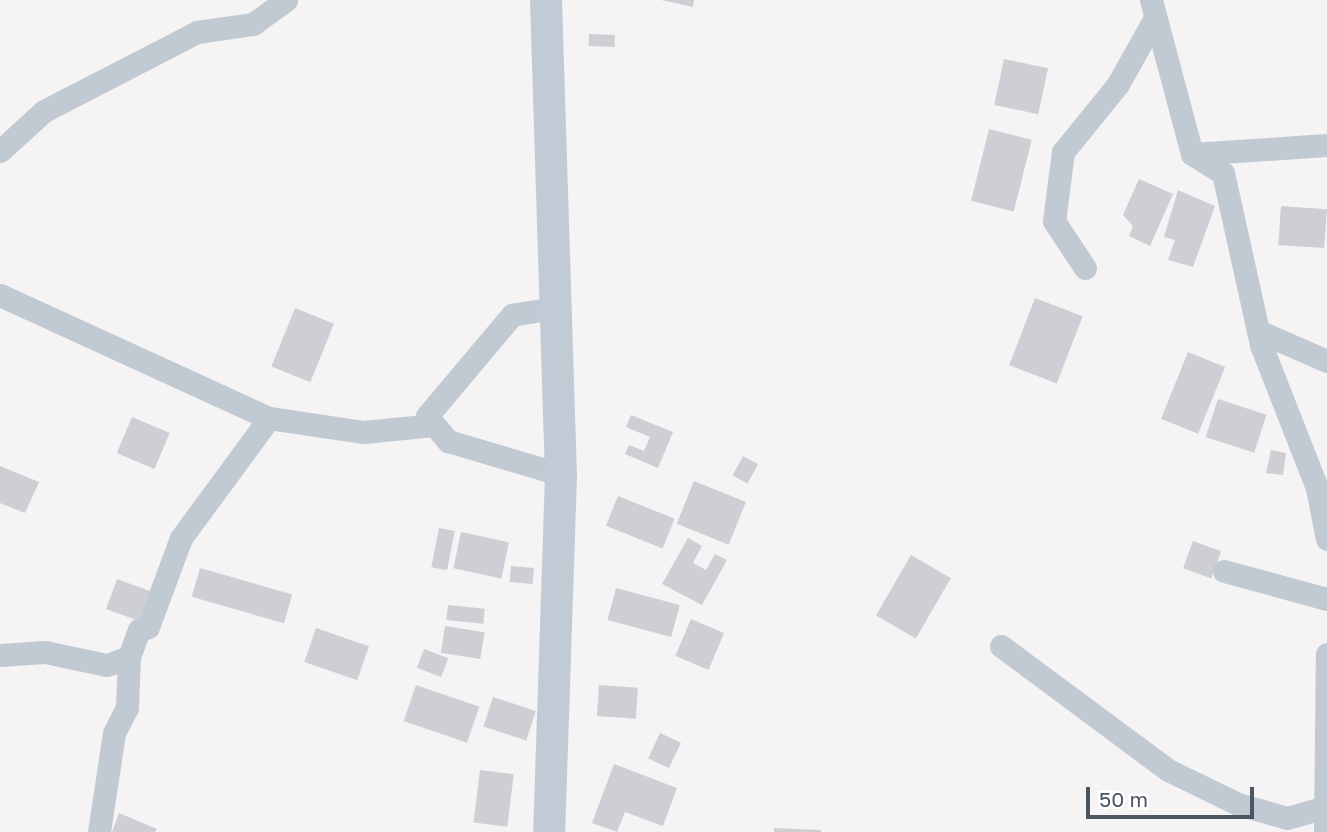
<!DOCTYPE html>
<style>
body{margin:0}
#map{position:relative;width:1327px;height:832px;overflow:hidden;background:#f5f3f3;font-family:"Golos Text",sans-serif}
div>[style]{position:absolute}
.building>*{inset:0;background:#cdcfd5;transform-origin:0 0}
.street>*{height:23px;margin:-11.5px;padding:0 11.5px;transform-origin:11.5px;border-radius:11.5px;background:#c1cad2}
.secondary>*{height:32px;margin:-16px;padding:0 16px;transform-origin:16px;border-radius:16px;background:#c1cbd6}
span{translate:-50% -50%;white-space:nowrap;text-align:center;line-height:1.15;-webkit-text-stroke:5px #fff;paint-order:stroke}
.scale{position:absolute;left:1086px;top:787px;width:168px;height:32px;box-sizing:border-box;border:4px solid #4a5661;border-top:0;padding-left:9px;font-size:21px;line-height:24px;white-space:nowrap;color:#4a5661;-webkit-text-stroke:5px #fff;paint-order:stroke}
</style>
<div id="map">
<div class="building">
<i style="clip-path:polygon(661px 0,694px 0,693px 7px)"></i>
<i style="left:589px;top:34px;width:26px;height:12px;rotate:2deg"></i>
<i style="left:1004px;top:59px;width:45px;height:47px;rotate:12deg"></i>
<i style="left:989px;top:129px;width:44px;height:74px;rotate:14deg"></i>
<i style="clip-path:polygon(1139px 179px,1173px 194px,1150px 246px,1129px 236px,1133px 226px,1123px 215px)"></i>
<i style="clip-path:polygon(1178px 190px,1215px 206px,1193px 267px,1168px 260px,1175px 240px,1164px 237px)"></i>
<i style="left:1281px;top:206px;width:46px;height:39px;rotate:4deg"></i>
<i style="left:1035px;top:298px;width:51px;height:72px;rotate:21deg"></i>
<i style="left:295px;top:308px;width:42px;height:63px;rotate:22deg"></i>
<i style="left:1188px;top:352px;width:40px;height:72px;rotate:22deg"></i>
<i style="left:1218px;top:399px;width:51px;height:40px;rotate:18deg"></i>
<i style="clip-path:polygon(631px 415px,673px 432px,658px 468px,625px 454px,629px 445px,644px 451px,650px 437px,626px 427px)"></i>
<i style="left:132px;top:417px;width:41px;height:39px;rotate:23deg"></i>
<i style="clip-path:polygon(1271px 450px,1286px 453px,1283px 475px,1266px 473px)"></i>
<i style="left:743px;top:456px;width:17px;height:22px;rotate:28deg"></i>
<i style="clip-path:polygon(0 466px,39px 482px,25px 513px,0 503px)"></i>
<i style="left:694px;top:481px;width:56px;height:46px;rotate:22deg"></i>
<i style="left:618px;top:496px;width:61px;height:32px;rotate:22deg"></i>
<i style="left:439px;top:528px;width:16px;height:40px;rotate:11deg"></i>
<i style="left:461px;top:532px;width:49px;height:37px;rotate:12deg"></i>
<i style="clip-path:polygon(688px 538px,702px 546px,693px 563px,706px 570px,715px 554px,727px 560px,702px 605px,662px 584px)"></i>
<i style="left:1193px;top:541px;width:30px;height:29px;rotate:20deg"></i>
<i style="left:911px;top:555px;width:46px;height:70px;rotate:30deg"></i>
<i style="left:511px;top:566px;width:23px;height:16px;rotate:5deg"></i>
<i style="left:200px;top:568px;width:96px;height:30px;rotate:16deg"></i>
<i style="left:117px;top:579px;width:35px;height:32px;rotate:20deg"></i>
<i style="left:616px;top:588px;width:66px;height:33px;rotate:15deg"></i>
<i style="left:448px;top:605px;width:37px;height:15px;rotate:6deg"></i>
<i style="left:691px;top:619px;width:36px;height:40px;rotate:23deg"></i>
<i style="left:445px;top:626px;width:40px;height:27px;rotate:9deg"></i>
<i style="left:316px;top:628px;width:56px;height:36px;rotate:19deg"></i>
<i style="left:424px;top:649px;width:26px;height:20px;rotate:21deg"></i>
<i style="left:416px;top:685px;width:67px;height:38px;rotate:19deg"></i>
<i style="left:599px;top:685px;width:39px;height:31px;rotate:4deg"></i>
<i style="left:493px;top:697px;width:45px;height:31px;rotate:18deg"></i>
<i style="left:660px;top:733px;width:23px;height:28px;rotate:25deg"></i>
<i style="clip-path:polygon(614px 764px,677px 788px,663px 826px,625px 812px,617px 832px,592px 823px)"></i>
<i style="left:480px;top:770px;width:34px;height:53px;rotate:7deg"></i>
<i style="clip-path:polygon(119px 813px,157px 829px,155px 832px,112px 832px)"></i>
<i style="clip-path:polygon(774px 828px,821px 830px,821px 832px,774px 832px)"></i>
</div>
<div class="street">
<i style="left:1151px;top:0;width:159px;rotate:75.1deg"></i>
<i style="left:1192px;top:154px;width:36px;rotate:32deg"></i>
<i style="left:1223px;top:173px;width:176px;rotate:77.5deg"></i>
<i style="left:1261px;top:345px;width:154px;rotate:68.6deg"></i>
<i style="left:1317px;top:488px;width:52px;rotate:78.9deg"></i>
<i style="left:0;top:151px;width:59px;rotate:-42.3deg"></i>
<i style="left:44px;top:111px;width:172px;rotate:-27.3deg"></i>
<i style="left:197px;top:32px;width:57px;rotate:-8.1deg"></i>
<i style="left:253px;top:24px;width:41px;rotate:-36deg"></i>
<i style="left:1192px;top:154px;width:135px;rotate:-3.8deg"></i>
<i style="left:1085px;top:268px;width:56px;rotate:-123.4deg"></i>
<i style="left:1054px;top:221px;width:70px;rotate:-82.6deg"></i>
<i style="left:1063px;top:152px;width:87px;rotate:-51deg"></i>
<i style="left:1118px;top:84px;width:76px;rotate:-60.7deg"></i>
<i style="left:0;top:295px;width:296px;rotate:24.6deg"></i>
<i style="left:542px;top:310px;width:30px;rotate:171deg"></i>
<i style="left:512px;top:315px;width:132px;rotate:130.1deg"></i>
<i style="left:427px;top:416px;width:33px;rotate:50deg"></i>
<i style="left:448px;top:441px;width:102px;rotate:16.5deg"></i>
<i style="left:1258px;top:331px;width:75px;rotate:23.5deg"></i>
<i style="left:1224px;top:571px;width:107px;rotate:15.2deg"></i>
<i style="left:1001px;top:646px;width:208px;rotate:36.6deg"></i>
<i style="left:1168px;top:770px;width:78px;rotate:25.9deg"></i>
<i style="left:1238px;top:804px;width:51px;rotate:15.9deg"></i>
<i style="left:1287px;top:818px;width:36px;rotate:-16deg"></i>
<i style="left:0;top:655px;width:45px;rotate:-3.8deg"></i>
<i style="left:45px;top:652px;width:63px;rotate:11.8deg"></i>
<i style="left:107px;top:665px;width:23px;rotate:-20deg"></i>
<i style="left:129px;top:657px;width:29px;rotate:-70deg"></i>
<i style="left:139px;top:630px;width:9px;rotate:-18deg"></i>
<i style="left:148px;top:627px;width:95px;rotate:-69.7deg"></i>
<i style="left:181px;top:538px;width:149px;rotate:-53.7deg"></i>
<i style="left:269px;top:418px;width:96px;rotate:8.4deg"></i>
<i style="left:364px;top:432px;width:70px;rotate:-5.7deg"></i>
<i style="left:99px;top:832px;width:100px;rotate:-81.4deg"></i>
<i style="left:114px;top:733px;width:28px;rotate:-63deg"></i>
<i style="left:127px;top:708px;width:51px;rotate:-87.8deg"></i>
<i style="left:1325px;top:832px;width:178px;rotate:-89.4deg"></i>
</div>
<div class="secondary">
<i style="left:546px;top:0;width:475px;rotate:88.2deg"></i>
<i style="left:561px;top:475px;width:357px;rotate:91.9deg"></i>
</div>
<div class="scale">50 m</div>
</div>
